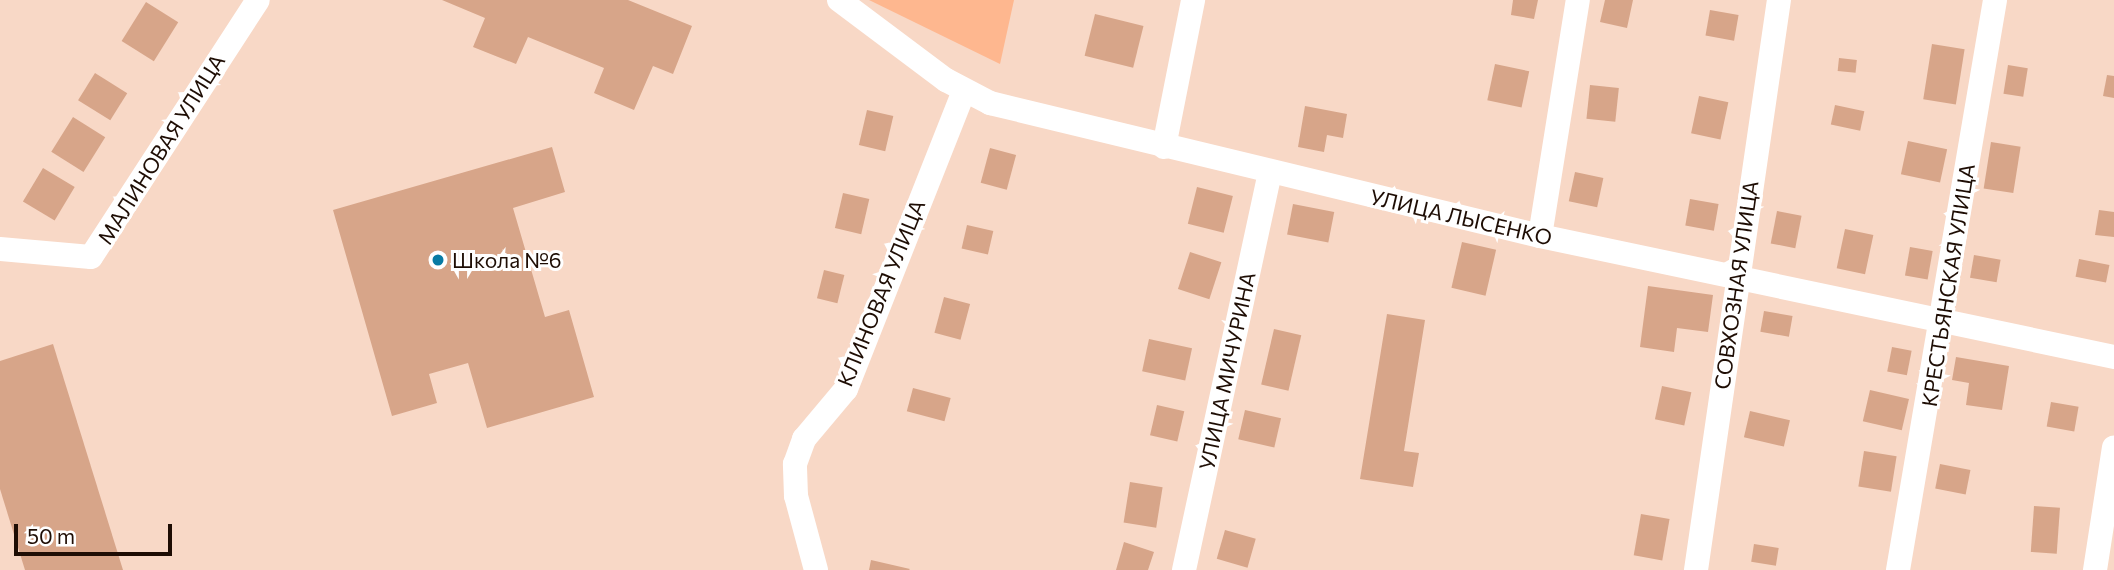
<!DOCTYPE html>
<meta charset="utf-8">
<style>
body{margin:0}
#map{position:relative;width:2114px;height:570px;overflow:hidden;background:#f8d8c6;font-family:Commissioner,sans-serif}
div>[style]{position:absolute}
.green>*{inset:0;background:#feb78f}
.building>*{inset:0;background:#d7a589;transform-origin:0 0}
.minor>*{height:24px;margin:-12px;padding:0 12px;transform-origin:12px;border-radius:12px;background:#fff}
.dots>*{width:19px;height:19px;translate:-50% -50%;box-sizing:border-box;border:4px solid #fff;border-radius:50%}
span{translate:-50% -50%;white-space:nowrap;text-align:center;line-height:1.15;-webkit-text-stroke:6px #fff;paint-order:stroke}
.street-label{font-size:21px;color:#1e0d04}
.poi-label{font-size:21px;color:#1e0d04}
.left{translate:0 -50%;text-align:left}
.scale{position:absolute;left:14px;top:524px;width:158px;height:32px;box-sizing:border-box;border:4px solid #1e0d04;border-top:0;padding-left:9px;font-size:21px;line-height:24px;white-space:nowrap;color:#1e0d04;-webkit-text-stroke:5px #fff;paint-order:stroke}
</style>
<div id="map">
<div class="green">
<i style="clip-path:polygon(869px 0,1014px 0,1000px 64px)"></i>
</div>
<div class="building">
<i style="clip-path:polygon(442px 0,628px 0,692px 26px,673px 74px,653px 66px,634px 110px,594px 93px,604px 68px,528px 37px,516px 64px,473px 47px,485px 18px)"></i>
<i style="clip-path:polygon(1513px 0,1538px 0,1534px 19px,1511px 15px)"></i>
<i style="clip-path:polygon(1605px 0,1633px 0,1627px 28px,1600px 22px)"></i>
<i style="left:146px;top:2px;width:38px;height:46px;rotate:32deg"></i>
<i style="left:1710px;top:10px;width:29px;height:26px;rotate:10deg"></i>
<i style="left:1095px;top:14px;width:50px;height:43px;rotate:14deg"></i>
<i style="left:1932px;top:44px;width:33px;height:56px;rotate:9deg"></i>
<i style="left:1839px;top:58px;width:18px;height:13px;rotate:6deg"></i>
<i style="left:1495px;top:64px;width:35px;height:37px;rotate:12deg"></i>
<i style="left:2008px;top:65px;width:20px;height:29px;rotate:9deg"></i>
<i style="left:95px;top:73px;width:38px;height:32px;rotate:32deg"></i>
<i style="clip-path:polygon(2107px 75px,2114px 76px,2114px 98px,2103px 96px)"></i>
<i style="left:1590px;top:85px;width:29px;height:34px;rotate:6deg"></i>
<i style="left:1699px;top:96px;width:30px;height:38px;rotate:12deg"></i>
<i style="left:1835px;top:105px;width:30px;height:20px;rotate:12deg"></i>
<i style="clip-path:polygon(1305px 106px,1347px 114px,1343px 138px,1327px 135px,1324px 152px,1298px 147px)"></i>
<i style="left:867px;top:110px;width:27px;height:36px;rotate:13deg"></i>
<i style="left:73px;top:117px;width:38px;height:41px;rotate:32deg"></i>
<i style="left:1908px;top:141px;width:40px;height:34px;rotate:12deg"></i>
<i style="left:1991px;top:142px;width:30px;height:47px;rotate:9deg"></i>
<i style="clip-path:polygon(552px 147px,565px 192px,513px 208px,545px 317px,569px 310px,594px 397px,487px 428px,468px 363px,429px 374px,437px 403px,392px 416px,333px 210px)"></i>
<i style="left:990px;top:148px;width:27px;height:36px;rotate:15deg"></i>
<i style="left:43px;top:168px;width:37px;height:39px;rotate:31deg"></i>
<i style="left:1575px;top:172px;width:29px;height:30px;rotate:12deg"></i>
<i style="left:1197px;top:187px;width:37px;height:38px;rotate:14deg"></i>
<i style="left:843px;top:193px;width:27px;height:36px;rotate:13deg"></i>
<i style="left:1690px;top:199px;width:29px;height:27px;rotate:10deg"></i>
<i style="left:1293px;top:204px;width:42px;height:31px;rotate:11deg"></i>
<i style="clip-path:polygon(2099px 210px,2114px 212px,2114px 237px,2095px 235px)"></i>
<i style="left:1777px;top:211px;width:25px;height:33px;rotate:11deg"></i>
<i style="left:967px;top:225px;width:27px;height:24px;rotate:13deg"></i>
<i style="left:1845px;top:229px;width:29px;height:40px;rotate:12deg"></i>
<i style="left:1462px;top:242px;width:35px;height:47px;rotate:13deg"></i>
<i style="left:1910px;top:247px;width:23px;height:29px;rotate:10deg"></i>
<i style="left:1190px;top:252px;width:33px;height:39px;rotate:18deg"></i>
<i style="left:1974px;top:255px;width:27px;height:23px;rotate:10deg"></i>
<i style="left:2079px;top:259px;width:31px;height:18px;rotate:11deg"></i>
<i style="left:824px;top:270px;width:21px;height:29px;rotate:14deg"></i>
<i style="clip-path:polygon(1648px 286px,1713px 295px,1708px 332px,1677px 328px,1674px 352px,1640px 347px)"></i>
<i style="left:944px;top:297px;width:27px;height:37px;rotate:15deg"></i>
<i style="left:1764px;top:311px;width:29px;height:21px;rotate:10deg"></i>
<i style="clip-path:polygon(1387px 314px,1425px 320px,1404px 451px,1419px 453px,1413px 487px,1360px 479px)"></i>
<i style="left:1274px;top:329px;width:28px;height:57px;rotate:13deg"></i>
<i style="left:1149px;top:339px;width:44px;height:33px;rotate:12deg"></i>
<i style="clip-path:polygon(53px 344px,123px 570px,25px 570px,0 489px,0 361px)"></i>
<i style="left:1892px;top:347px;width:20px;height:25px;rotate:11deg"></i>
<i style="clip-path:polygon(1956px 357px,2009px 366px,2002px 410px,1966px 405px,1969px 383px,1952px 380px)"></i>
<i style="left:1662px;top:386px;width:30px;height:34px;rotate:12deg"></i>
<i style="left:913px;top:388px;width:39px;height:24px;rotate:15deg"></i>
<i style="left:1870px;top:390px;width:40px;height:32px;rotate:13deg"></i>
<i style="left:2051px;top:402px;width:28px;height:25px;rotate:10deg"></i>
<i style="left:1157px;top:405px;width:28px;height:31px;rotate:13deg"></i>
<i style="left:1245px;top:410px;width:37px;height:30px;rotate:13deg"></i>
<i style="left:1750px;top:411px;width:41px;height:27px;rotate:13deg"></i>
<i style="left:1864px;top:451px;width:33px;height:36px;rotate:9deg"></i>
<i style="left:1940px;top:464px;width:31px;height:25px;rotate:11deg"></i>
<i style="left:1130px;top:482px;width:33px;height:41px;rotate:9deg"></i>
<i style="left:2034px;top:506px;width:26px;height:46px;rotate:4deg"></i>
<i style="left:1641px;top:514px;width:29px;height:42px;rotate:10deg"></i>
<i style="left:1225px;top:530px;width:32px;height:30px;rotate:16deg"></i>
<i style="clip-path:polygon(1124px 542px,1154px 552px,1148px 570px,1116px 570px)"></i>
<i style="left:1754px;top:544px;width:25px;height:18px;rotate:9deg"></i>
<i style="clip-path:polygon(871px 560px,910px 569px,909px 570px,869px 570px)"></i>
</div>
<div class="minor">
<i style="left:839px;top:0;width:134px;rotate:36.8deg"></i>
<i style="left:946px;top:80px;width:50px;rotate:27.6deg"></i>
<i style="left:990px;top:103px;width:566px;rotate:13.59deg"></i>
<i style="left:1540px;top:236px;width:587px;rotate:11.9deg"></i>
<i style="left:1164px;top:147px;width:150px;rotate:-78.8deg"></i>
<i style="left:1540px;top:236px;width:239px;rotate:-80.9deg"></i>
<i style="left:0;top:249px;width:91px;rotate:5deg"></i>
<i style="left:91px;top:257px;width:306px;rotate:-57deg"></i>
<i style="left:816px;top:570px;width:77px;rotate:-105.1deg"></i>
<i style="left:796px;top:496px;width:32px;rotate:-92deg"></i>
<i style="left:795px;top:464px;width:27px;rotate:-70deg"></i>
<i style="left:804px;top:439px;width:65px;rotate:-50deg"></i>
<i style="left:846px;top:389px;width:321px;rotate:-68.4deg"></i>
<i style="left:1184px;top:570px;width:407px;rotate:-77.8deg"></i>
<i style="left:1696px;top:570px;width:576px;rotate:-81.72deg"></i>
<i style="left:1898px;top:570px;width:578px;rotate:-80.34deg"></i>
<i style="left:2095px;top:570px;width:124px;rotate:-81.2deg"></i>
</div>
<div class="dots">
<i style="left:438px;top:260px;background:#087ba4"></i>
</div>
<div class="street-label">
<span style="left:161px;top:149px;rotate:-58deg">МАЛИНОВАЯ УЛИЦА</span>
<span style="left:1461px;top:217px;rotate:13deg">УЛИЦА ЛЫСЕНКО</span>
<span style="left:1736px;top:285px;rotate:-82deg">СОВХОЗНАЯ УЛИЦА</span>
<span style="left:1948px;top:285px;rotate:-81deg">КРЕСТЬЯНСКАЯ УЛИЦА</span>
<span style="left:881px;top:293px;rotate:-68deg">КЛИНОВАЯ УЛИЦА</span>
<span style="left:1227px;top:371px;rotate:-78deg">УЛИЦА МИЧУРИНА</span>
</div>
<div class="poi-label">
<span class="left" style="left:452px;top:260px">Школа №6</span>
</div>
<div class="scale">50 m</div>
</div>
